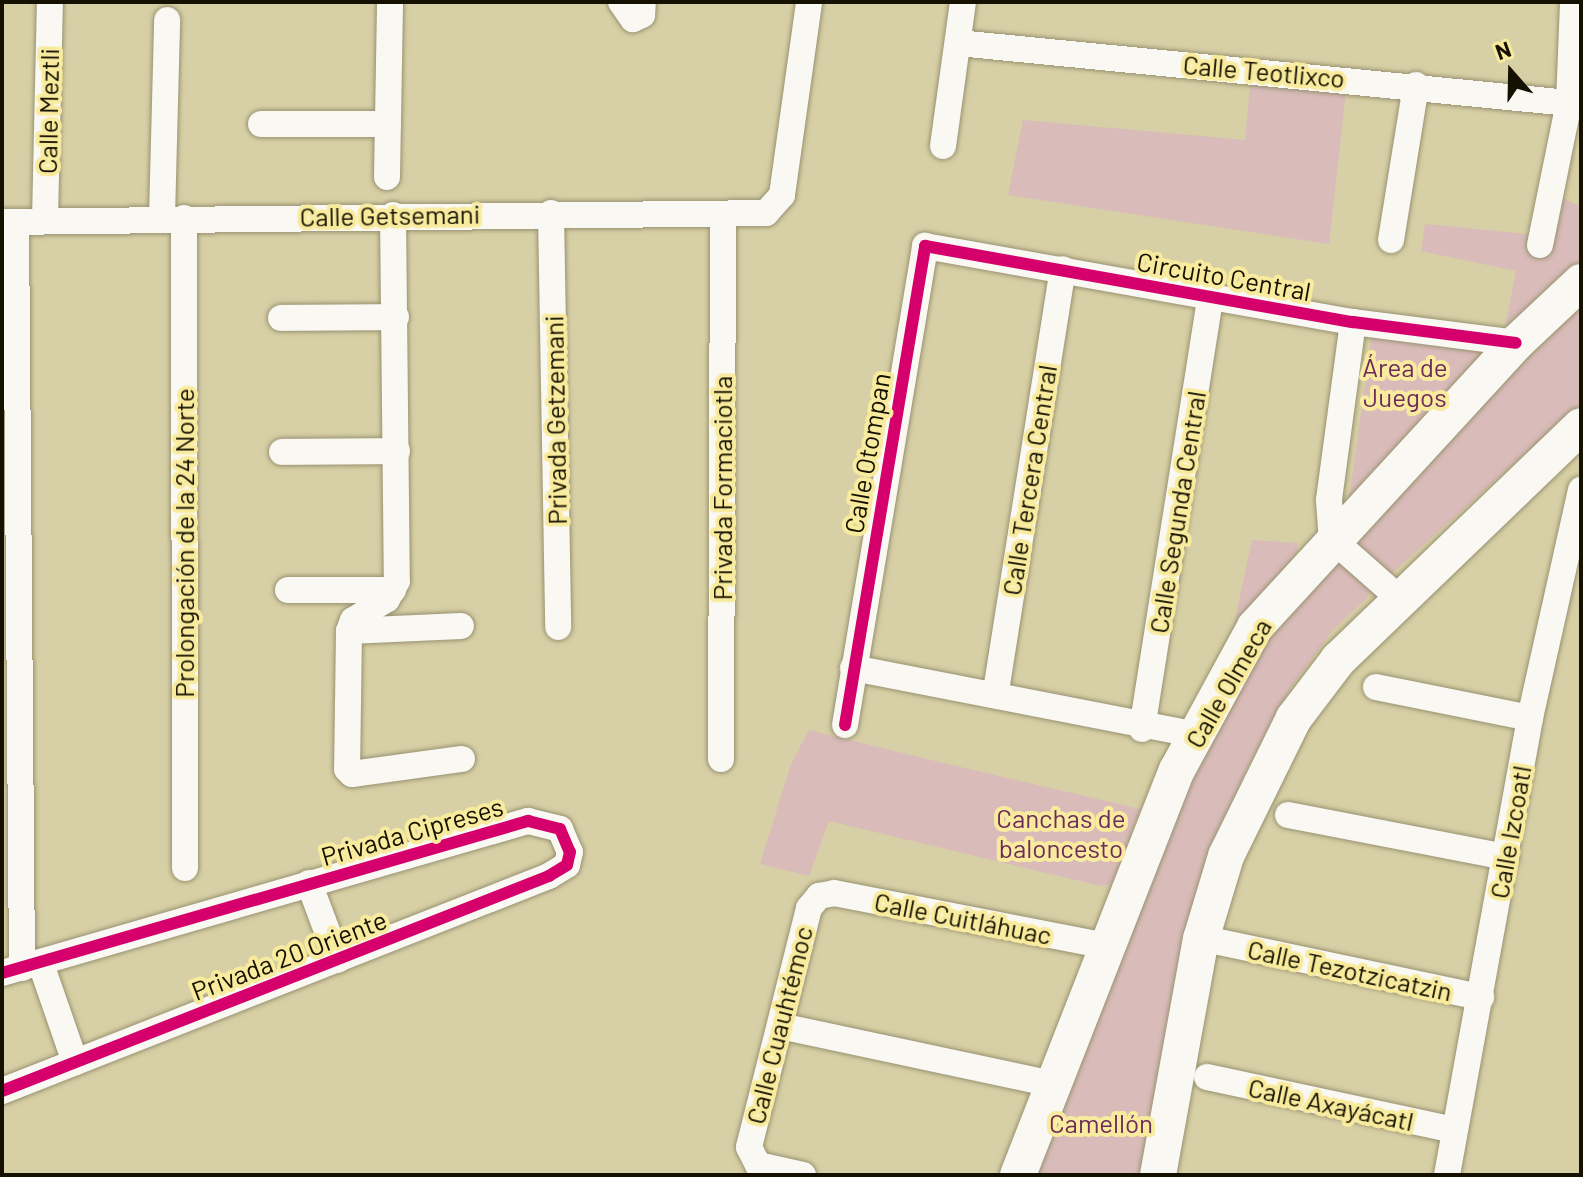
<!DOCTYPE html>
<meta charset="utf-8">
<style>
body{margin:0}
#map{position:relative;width:1583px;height:1177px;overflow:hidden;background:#d7cfa5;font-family:Barlow,sans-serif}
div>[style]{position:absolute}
.green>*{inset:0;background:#d9bbb9}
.roads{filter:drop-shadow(0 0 2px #989271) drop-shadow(0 0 2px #989271)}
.street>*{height:26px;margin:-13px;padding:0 13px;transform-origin:13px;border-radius:13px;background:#f9f8f2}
.secondary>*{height:36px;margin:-18px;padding:0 18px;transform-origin:18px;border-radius:18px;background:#f9f8f2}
.cycleway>*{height:12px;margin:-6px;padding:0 6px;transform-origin:6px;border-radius:6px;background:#d6006c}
span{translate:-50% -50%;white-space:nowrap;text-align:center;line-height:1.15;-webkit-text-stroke:8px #f9eb9e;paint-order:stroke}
.street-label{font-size:26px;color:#151100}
.park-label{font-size:26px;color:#6c2b5a}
.frame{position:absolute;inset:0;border:4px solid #151100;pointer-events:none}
.north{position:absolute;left:1471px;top:32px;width:80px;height:80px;-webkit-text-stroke:6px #f9eb9e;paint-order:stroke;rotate:340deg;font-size:22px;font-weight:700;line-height:32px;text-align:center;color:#151100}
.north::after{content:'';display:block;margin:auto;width:28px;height:36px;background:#151100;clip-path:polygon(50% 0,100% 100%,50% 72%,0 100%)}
</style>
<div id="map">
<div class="green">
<i style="clip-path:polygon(1250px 85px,1346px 91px,1329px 244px,1008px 195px,1023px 120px,1245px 140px)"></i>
<i style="clip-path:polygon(1549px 191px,1581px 207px,1581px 262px,1512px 324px,1506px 323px,1516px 271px,1421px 251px,1425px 224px,1535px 235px)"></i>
<i style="clip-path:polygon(1581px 303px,1581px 403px,1387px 578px,1350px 546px,1449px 427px)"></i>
<i style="clip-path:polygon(1372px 334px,1480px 351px,1482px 357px,1349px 500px)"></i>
<i style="clip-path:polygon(1252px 540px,1297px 543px,1297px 551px,1230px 643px)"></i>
<i style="clip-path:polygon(1332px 551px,1372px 585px,1367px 598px,1332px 631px,1290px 689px,1248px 766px,1209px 859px,1146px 1175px,1027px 1175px,1159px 840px,1267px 618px)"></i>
<i style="clip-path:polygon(809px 730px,935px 761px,1140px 809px,1112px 884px,1101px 886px,829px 821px,809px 876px,760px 864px,791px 764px)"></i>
</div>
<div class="roads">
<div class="street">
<i style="left:621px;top:2px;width:21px;rotate:55deg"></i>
<i style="left:633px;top:19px;width:10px;rotate:-24deg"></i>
<i style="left:642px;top:15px;width:13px;rotate:-86deg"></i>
<i style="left:958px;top:43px;width:614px;rotate:5.61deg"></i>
<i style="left:261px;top:124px;width:127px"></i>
<i style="left:943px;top:146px;width:145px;rotate:-82.1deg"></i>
<i style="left:387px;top:177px;width:175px;rotate:-89deg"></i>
<i style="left:551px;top:213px;width:414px;rotate:89deg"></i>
<i style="left:393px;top:215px;width:366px;rotate:89.4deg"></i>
<i style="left:397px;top:581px;width:21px;rotate:119deg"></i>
<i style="left:387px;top:599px;width:40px;rotate:148deg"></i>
<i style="left:353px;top:620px;width:12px;rotate:110deg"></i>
<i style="left:349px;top:631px;width:138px;rotate:90.8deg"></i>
<i style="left:347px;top:769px;width:7px;rotate:45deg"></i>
<i style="left:352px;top:774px;width:111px;rotate:-7.8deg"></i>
<i style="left:162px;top:217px;width:197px;rotate:-88.5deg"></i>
<i style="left:184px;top:218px;width:650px;rotate:89.91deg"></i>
<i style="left:45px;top:219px;width:217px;rotate:-88.7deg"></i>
<i style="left:2px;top:222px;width:764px;rotate:-0.67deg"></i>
<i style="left:766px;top:213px;width:24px;rotate:-48deg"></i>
<i style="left:782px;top:195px;width:195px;rotate:-82deg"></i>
<i style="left:16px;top:222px;width:746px;rotate:89.54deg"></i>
<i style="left:1391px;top:240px;width:157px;rotate:-80.8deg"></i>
<i style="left:1540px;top:245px;width:145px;rotate:-78.5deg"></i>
<i style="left:1569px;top:103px;width:101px;rotate:-87.7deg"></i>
<i style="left:281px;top:318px;width:115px;rotate:-0.5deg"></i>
<i style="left:1353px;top:322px;width:180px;rotate:97.7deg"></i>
<i style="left:1329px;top:500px;width:39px;rotate:86deg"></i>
<i style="left:1332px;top:539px;width:91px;rotate:41.4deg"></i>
<i style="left:282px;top:452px;width:115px;rotate:-0.5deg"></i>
<i style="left:288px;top:590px;width:105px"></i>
<i style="left:349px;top:631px;width:112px;rotate:-2.6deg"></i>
<i style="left:853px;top:668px;width:351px;rotate:11deg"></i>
<i style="left:1376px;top:687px;width:157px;rotate:11.4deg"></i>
<i style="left:996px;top:691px;width:427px;rotate:-81deg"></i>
<i style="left:845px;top:725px;width:486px;rotate:-80.5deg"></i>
<i style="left:925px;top:246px;width:435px;rotate:10.1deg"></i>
<i style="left:1353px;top:322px;width:164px;rotate:7.3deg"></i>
<i style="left:1142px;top:729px;width:439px;rotate:-81deg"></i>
<i style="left:721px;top:759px;width:543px;rotate:-89.79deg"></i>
<i style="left:1288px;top:815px;width:222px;rotate:10.9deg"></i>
<i style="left:309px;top:883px;width:82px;rotate:69.4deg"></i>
<i style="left:1219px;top:942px;width:268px;rotate:11.9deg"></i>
<i style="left:41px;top:964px;width:104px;rotate:70.9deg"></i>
<i style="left:2px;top:973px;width:548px;rotate:-16.12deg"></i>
<i style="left:528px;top:821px;width:33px;rotate:14deg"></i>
<i style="left:560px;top:829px;width:25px;rotate:67deg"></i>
<i style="left:570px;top:852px;width:13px;rotate:103deg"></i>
<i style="left:567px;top:865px;width:21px;rotate:149deg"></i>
<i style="left:549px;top:876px;width:588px;rotate:158.54deg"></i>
<i style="left:780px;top:1026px;width:280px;rotate:12deg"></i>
<i style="left:1207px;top:1077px;width:253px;rotate:12.1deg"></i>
<i style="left:803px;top:1175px;width:46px;rotate:-167.5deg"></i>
<i style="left:758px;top:1165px;width:20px;rotate:-117deg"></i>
<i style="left:749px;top:1147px;width:246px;rotate:-75.9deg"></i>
<i style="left:809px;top:908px;width:16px;rotate:-50deg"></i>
<i style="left:819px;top:896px;width:15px;rotate:-11deg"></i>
<i style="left:834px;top:893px;width:278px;rotate:11deg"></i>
<i style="left:1447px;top:1175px;width:464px;rotate:-79.7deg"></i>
<i style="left:1530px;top:718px;width:234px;rotate:-77.4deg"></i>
</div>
<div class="secondary">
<i style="left:1018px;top:1175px;width:435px;rotate:-68.6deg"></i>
<i style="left:1177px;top:770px;width:163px;rotate:-61.4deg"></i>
<i style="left:1255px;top:627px;width:386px;rotate:-47.4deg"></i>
<i style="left:1516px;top:343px;width:89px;rotate:-43.2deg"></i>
<i style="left:1158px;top:1175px;width:240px;rotate:-79.7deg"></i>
<i style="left:1201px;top:939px;width:87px;rotate:-73.2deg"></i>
<i style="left:1226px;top:856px;width:154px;rotate:-63.8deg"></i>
<i style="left:1294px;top:718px;width:73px;rotate:-52.8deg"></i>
<i style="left:1338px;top:660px;width:337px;rotate:-43.9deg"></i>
</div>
</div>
<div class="cycleway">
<i style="left:845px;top:725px;width:486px;rotate:-80.5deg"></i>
<i style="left:925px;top:246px;width:435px;rotate:10.1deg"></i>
<i style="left:1353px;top:322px;width:164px;rotate:7.3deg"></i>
<i style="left:2px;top:973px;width:548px;rotate:-16.12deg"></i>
<i style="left:528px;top:821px;width:33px;rotate:14deg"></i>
<i style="left:560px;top:829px;width:25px;rotate:67deg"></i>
<i style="left:570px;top:852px;width:13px;rotate:103deg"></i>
<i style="left:567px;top:865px;width:21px;rotate:149deg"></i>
<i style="left:549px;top:876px;width:588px;rotate:158.54deg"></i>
</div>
<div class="street-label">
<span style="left:1264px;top:71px;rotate:5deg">Calle Teotlixco</span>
<span style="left:48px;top:111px;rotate:-89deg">Calle Meztli</span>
<span style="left:390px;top:215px;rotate:-1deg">Calle Getsemani</span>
<span style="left:1224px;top:276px;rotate:10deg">Circuito Central</span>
<span style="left:555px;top:420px;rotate:-91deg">Privada Getzemani</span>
<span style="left:867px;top:453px;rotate:-80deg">Calle Otompan</span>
<span style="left:1029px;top:480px;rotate:-81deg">Calle Tercera Central</span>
<span style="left:722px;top:488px;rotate:-90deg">Privada Formaciotla</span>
<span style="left:1177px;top:512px;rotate:-81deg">Calle Segunda Central</span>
<span style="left:184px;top:543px;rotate:-90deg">Prolongación de la 24 Norte</span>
<span style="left:1228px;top:683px;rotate:-60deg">Calle Olmeca</span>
<span style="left:412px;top:831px;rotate:-16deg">Privada Cipreses</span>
<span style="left:1510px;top:832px;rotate:-80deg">Calle Izcoatl</span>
<span style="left:963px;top:918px;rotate:11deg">Calle Cuitláhuac</span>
<span style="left:289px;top:955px;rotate:-21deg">Privada 20 Oriente</span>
<span style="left:1350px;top:970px;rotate:12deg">Calle Tezotzicatzin</span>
<span style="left:779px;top:1025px;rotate:-76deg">Calle Cuauhtémoc</span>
<span style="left:1331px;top:1104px;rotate:12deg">Calle Axayácatl</span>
</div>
<div class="park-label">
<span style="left:1405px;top:382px">Área de<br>Juegos</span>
<span style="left:1061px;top:833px">Canchas de<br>baloncesto</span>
<span style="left:1101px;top:1123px">Camellón</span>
</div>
<div class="frame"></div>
<div class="north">N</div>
</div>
